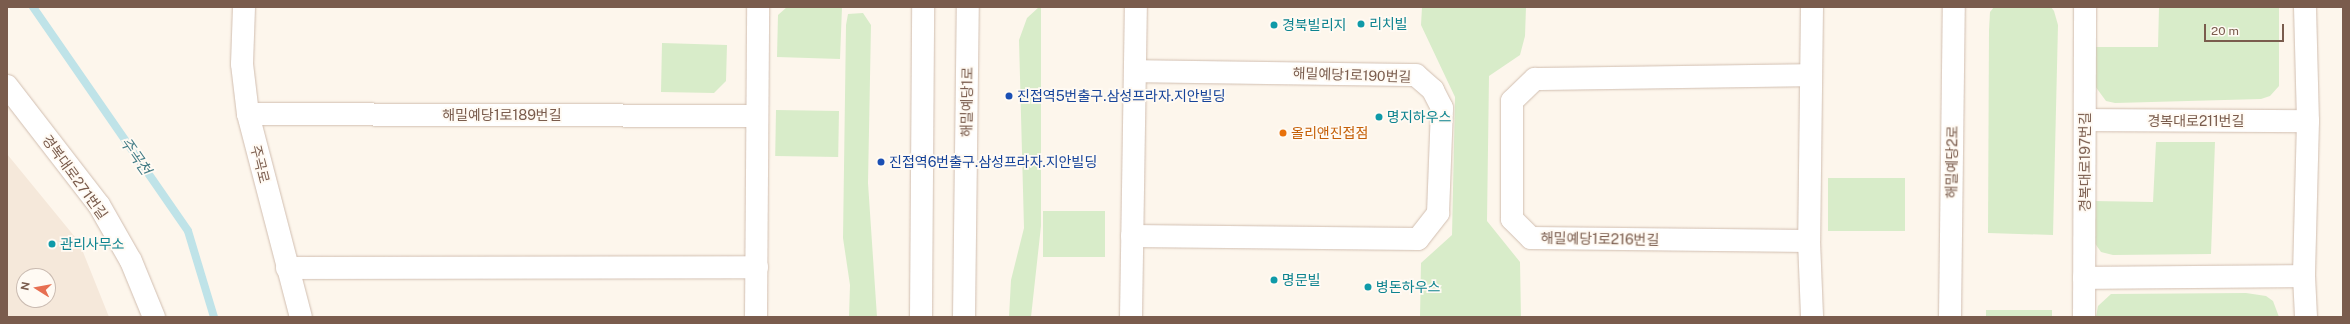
<!DOCTYPE html>
<meta charset="utf-8">
<style>
body{margin:0}
#map{position:relative;width:2350px;height:324px;overflow:hidden;background:#fdf6ec;font-family:"Public Sans","Noto Sans KR",sans-serif}
div>[style]{position:absolute}
.residential>*{inset:0;background:#f5e8da}
.green>*{inset:0;background:#d8ecc9;transform-origin:0 0}
.stream>*{height:8px;margin:-4px;padding:0 4px;transform-origin:4px;border-radius:4px;background:#bfe3e8}
.roads{filter:drop-shadow(0 0 1px #d1beb0) drop-shadow(0 0 1px #d1beb0)}
.street>*{height:22px;margin:-11px;padding:0 11px;transform-origin:11px;border-radius:11px;background:#fff}
.secondary>*{height:22px;margin:-11px;padding:0 11px;transform-origin:11px;border-radius:11px;background:#fff}
.dots>*{width:11px;height:11px;translate:-50% -50%;box-sizing:border-box;border:2px solid #fffaf3;border-radius:50%}
span{translate:-50% -50%;white-space:nowrap;text-align:center;line-height:1.15;-webkit-text-stroke:3.5px #fffaf3;paint-order:stroke}
.culture-label{font-size:14px;color:#0d838f}
.left{translate:0 -50%;text-align:left}
.street-label{font-size:14px;color:#7a5c4d}
.transit-label{font-size:14px;color:#164399}
.food-label{font-size:14px;color:#c56008}
.water-label{font-size:15px;color:#437c86;font-style:italic}
.frame{position:absolute;inset:0;border:8px solid #7a5c4d;pointer-events:none}
.north{position:absolute;left:16px;top:268px;width:40px;height:40px;box-sizing:border-box;background:#fffaf3;border:1px solid #cabbb1;border-radius:50%;rotate:281deg;font-size:11px;font-weight:700;line-height:16px;text-align:center;color:#7a5c4d}
.north::after{content:'';display:block;margin:auto;width:14px;height:18px;background:#e76f51;clip-path:polygon(50% 0,100% 100%,50% 72%,0 100%)}
.scale{position:absolute;left:2204px;top:24px;width:80px;height:18px;box-sizing:border-box;border:2px solid #7a5c4d;border-top:0;padding-left:5px;font-size:12px;line-height:14px;white-space:nowrap;color:#7a5c4d;-webkit-text-stroke:3px #fffaf3;paint-order:stroke}
</style>
<div id="map">
<div class="residential">
<i style="clip-path:polygon(evenodd,7px 154px,79px 242px,109px 317px,7px 317px,7px 154px,24px 276px,48px 276px,48px 300px,24px 300px,24px 276px)"></i>
</div>
<div class="green">
<i style="clip-path:polygon(787px 7px,842px 7px,840px 59px,777px 57px,778px 15px)"></i>
<i style="clip-path:polygon(1039px 7px,1041px 7px,1041px 226px,1031px 317px,1009px 317px,1011px 280px,1024px 228px,1019px 40px,1027px 18px)"></i>
<i style="clip-path:polygon(1422px 7px,1526px 7px,1525px 36px,1520px 55px,1489px 76px,1487px 221px,1520px 262px,1521px 317px,1420px 317px,1421px 263px,1452px 235px,1455px 97px,1421px 25px)"></i>
<i style="clip-path:polygon(1994px 7px,2051px 7px,2054px 11px,2058px 25px,2053px 235px,1988px 233px,1989px 30px,1990px 12px)"></i>
<i style="clip-path:polygon(2159px 7px,2279px 7px,2279px 86px,2270px 96px,2261px 99px,2115px 103px,2106px 101px,2095px 86px,2096px 47px,2158px 47px)"></i>
<i style="clip-path:polygon(863px 13px,871px 25px,868px 183px,877px 317px,849px 317px,850px 285px,843px 238px,846px 25px,848px 14px)"></i>
<i style="clip-path:polygon(662px 43px,727px 45px,726px 81px,714px 93px,661px 92px)"></i>
<i style="left:776px;top:110px;width:63px;height:46px;rotate:1deg"></i>
<i style="clip-path:polygon(2156px 142px,2215px 142px,2211px 254px,2113px 255px,2101px 252px,2094px 242px,2093px 201px,2153px 202px)"></i>
<i style="left:1828px;top:178px;width:77px;height:53px"></i>
<i style="left:1043px;top:211px;width:62px;height:46px"></i>
<i style="clip-path:polygon(2246px 293px,2266px 296px,2273px 301px,2279px 317px,2096px 317px,2098px 306px,2111px 294px)"></i>
<i style="left:1986px;top:310px;width:66px;height:7px"></i>
</div>
<div class="stream">
<i style="left:33px;top:7px;width:272px;rotate:55.3deg"></i>
<i style="left:188px;top:231px;width:90px;rotate:73.2deg"></i>
</div>
<div class="roads">
<div class="street">
<i style="left:244px;top:7px;width:57px;rotate:92deg"></i>
<i style="left:242px;top:64px;width:50px;rotate:83.2deg"></i>
<i style="left:248px;top:114px;width:210px;rotate:75.4deg"></i>
<i style="left:1812px;top:7px;width:234px;rotate:90.7deg"></i>
<i style="left:1809px;top:241px;width:76px;rotate:87.7deg"></i>
<i style="left:2305px;top:7px;width:114px;rotate:88.5deg"></i>
<i style="left:2308px;top:121px;width:155px;rotate:91.5deg"></i>
<i style="left:2304px;top:276px;width:41px;rotate:87.2deg"></i>
<i style="left:7px;top:86px;width:150px;rotate:52.3deg"></i>
<i style="left:99px;top:205px;width:64px;rotate:60.3deg"></i>
<i style="left:131px;top:261px;width:61px;rotate:67.7deg"></i>
<i style="left:248px;top:114px;width:509px;rotate:0.23deg"></i>
<i style="left:2085px;top:120px;width:223px;rotate:0.3deg"></i>
<i style="left:1132px;top:236px;width:286px;rotate:0.6deg"></i>
<i style="left:1418px;top:239px;width:33px;rotate:-52deg"></i>
<i style="left:1438px;top:213px;width:105px;rotate:-87.8deg"></i>
<i style="left:1442px;top:108px;width:20px;rotate:-117deg"></i>
<i style="left:1433px;top:90px;width:23px;rotate:-139deg"></i>
<i style="left:1416px;top:75px;width:281px;rotate:-179.2deg"></i>
<i style="left:1809px;top:241px;width:278px;rotate:-179.4deg"></i>
<i style="left:1531px;top:238px;width:27px;rotate:-135deg"></i>
<i style="left:1512px;top:219px;width:118px;rotate:-90deg"></i>
<i style="left:1512px;top:101px;width:32px;rotate:-44deg"></i>
<i style="left:1535px;top:79px;width:276px;rotate:-0.8deg"></i>
<i style="left:287px;top:268px;width:470px;rotate:-0.1deg"></i>
<i style="left:2084px;top:278px;width:220px;rotate:-0.5deg"></i>
<i style="left:756px;top:317px;width:310px;rotate:-89.6deg"></i>
<i style="left:1131px;top:317px;width:310px;rotate:-89.1deg"></i>
<i style="left:2084px;top:317px;width:310px;rotate:-89.8deg"></i>
</div>
<div class="secondary">
<i style="left:921px;top:317px;width:310px;rotate:-89.6deg"></i>
<i style="left:964px;top:317px;width:310px;rotate:-89.3deg"></i>
<i style="left:1950px;top:317px;width:310px;rotate:-89.3deg"></i>
</div>
</div>
<div class="dots">
<i style="left:1361px;top:24px;background:#0f9aa8"></i>
<i style="left:1274px;top:25px;background:#0f9aa8"></i>
<i style="left:1009px;top:96px;background:#1a4fb4"></i>
<i style="left:1379px;top:117px;background:#0f9aa8"></i>
<i style="left:1283px;top:133px;background:#e8710a"></i>
<i style="left:881px;top:162px;background:#1a4fb4"></i>
<i style="left:52px;top:244px;background:#0f9aa8"></i>
<i style="left:1274px;top:280px;background:#0f9aa8"></i>
<i style="left:1368px;top:287px;background:#0f9aa8"></i>
</div>
<div class="culture-label">
<span class="left" style="left:1369px;top:24px">리치빌</span>
<span class="left" style="left:1282px;top:25px">경북빌리지</span>
<span class="left" style="left:1387px;top:117px">명지하우스</span>
<span class="left" style="left:60px;top:244px">관리사무소</span>
<span class="left" style="left:1282px;top:280px">명문빌</span>
<span class="left" style="left:1376px;top:287px">병돈하우스</span>
</div>
<div class="street-label">
<span style="left:1352px;top:75px;rotate:2deg">해밀예당1로190번길</span>
<span style="left:967px;top:102px;rotate:-89deg">해밀예당1로</span>
<span style="left:502px;top:115px">해밀예당1로189번길</span>
<span style="left:2196px;top:121px">경복대로211번길</span>
<span style="left:1952px;top:162px;rotate:-89deg">해밀예당2로</span>
<span style="left:2085px;top:162px;rotate:-90deg">경복대로197번길</span>
<span style="left:260px;top:164px;rotate:76deg">주곡로</span>
<span style="left:75px;top:177px;rotate:54deg">경복대로271번길</span>
<span style="left:1600px;top:239px;rotate:1deg">해밀예당1로216번길</span>
</div>
<div class="transit-label">
<span class="left" style="left:1017px;top:96px">진접역5번출구.삼성프라자.지안빌딩</span>
<span class="left" style="left:889px;top:162px">진접역6번출구.삼성프라자.지안빌딩</span>
</div>
<div class="food-label">
<span class="left" style="left:1291px;top:133px">올리앤진접점</span>
</div>
<div class="water-label">
<span style="left:136px;top:156px;rotate:55deg">주곡천</span>
</div>
<div class="frame"></div>
<div class="north">N</div>
<div class="scale">20 m</div>
</div>
